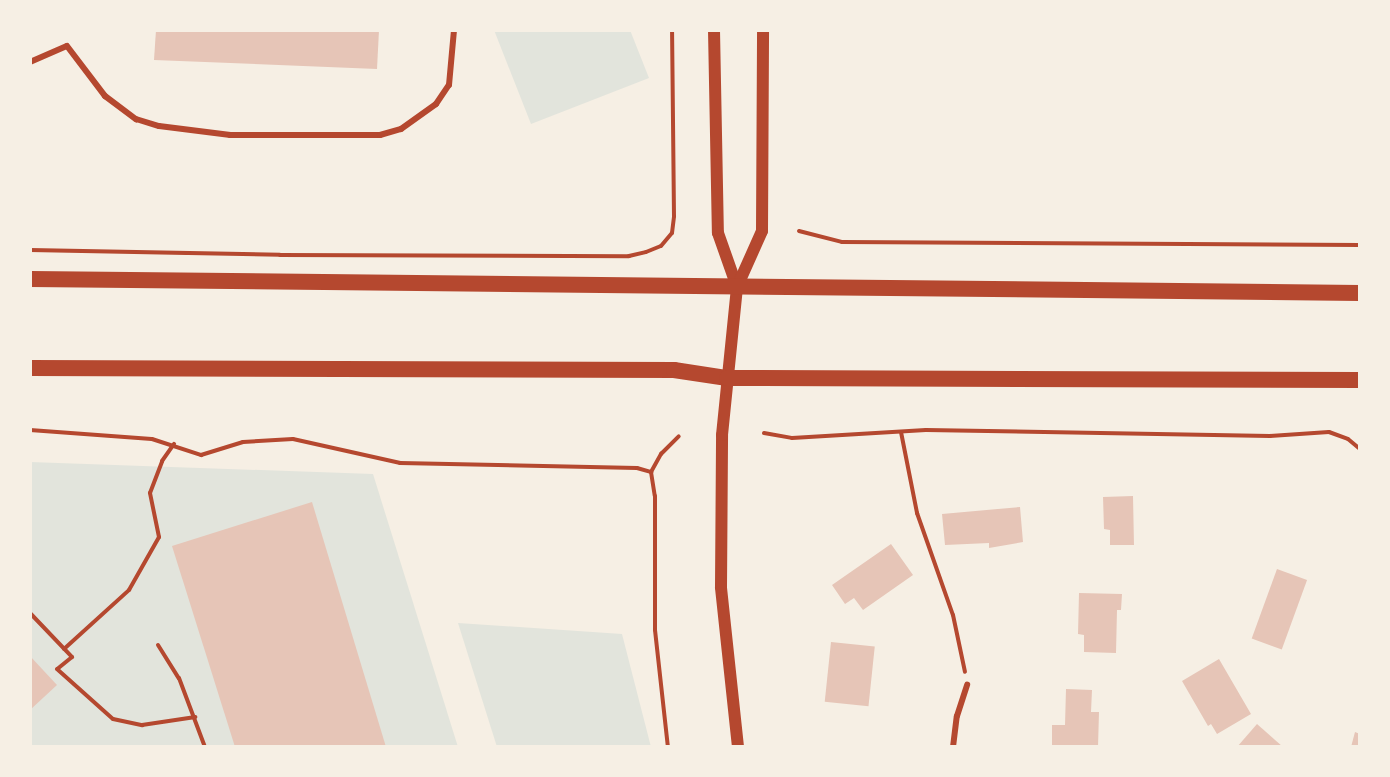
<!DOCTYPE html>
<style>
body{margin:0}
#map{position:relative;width:1390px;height:777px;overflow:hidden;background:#f6efe4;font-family:"Space Grotesk",sans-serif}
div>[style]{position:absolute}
.green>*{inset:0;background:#e2e4dc}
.building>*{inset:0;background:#e6c5b7;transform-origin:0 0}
.path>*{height:4px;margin:-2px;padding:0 2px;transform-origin:2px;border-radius:2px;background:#b5482f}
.minor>*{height:6px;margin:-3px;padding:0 3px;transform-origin:3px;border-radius:3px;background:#b5482f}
.secondary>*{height:12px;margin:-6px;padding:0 6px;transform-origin:6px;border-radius:6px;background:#b5482f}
.trunk>*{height:16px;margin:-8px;padding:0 8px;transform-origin:8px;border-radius:8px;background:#b5482f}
span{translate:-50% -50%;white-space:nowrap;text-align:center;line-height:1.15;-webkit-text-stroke:6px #f6efe4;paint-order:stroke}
.frame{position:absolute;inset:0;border:32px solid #f6efe4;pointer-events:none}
</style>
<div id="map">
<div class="green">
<i style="clip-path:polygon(494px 30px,630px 30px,649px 78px,531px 124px)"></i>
<i style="clip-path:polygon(30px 462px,373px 474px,458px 747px,30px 747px)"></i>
<i style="clip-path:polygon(458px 623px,622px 634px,651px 747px,497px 747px)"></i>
</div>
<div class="building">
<i style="clip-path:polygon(156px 30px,379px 30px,377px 69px,154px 60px)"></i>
<i style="clip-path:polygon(1133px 496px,1134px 545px,1110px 545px,1110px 530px,1104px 529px,1103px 497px)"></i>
<i style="clip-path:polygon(312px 502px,386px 747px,235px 747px,172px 546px)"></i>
<i style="clip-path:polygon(1020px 507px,1023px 542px,989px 548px,989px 543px,945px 545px,942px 514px)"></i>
<i style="clip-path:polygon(891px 544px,913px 575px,863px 610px,854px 598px,845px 604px,832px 585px)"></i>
<i style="left:1277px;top:569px;width:32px;height:74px;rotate:20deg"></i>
<i style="clip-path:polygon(1079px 593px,1122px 594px,1121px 610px,1117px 610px,1116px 653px,1084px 652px,1084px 635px,1078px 634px)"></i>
<i style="left:831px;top:642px;width:44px;height:60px;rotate:6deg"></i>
<i style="clip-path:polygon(30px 656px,57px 685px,30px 710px)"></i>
<i style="clip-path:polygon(1219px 659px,1251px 714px,1217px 734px,1211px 724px,1208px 726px,1182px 681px)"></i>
<i style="clip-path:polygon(1066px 689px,1092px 690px,1091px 712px,1099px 712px,1098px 747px,1052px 747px,1052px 725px,1065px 725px)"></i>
<i style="clip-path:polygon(1257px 724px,1283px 747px,1237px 747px)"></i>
<i style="clip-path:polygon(1355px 732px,1360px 734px,1360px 747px,1351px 747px)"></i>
</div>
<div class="path">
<i style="left:799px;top:231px;width:44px;rotate:14.3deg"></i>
<i style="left:842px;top:242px;width:518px;rotate:0.33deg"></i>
<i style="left:30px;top:250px;width:250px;rotate:1.1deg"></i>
<i style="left:280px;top:255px;width:349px;rotate:0.2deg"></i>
<i style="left:629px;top:256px;width:17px;rotate:-13deg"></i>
<i style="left:646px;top:252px;width:16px;rotate:-22deg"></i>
<i style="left:661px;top:246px;width:17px;rotate:-50deg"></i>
<i style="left:672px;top:233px;width:17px;rotate:-83deg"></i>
<i style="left:674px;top:216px;width:186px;rotate:-90.6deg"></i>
<i style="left:30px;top:430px;width:122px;rotate:4.2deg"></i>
<i style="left:152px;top:439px;width:52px;rotate:18.1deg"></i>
<i style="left:201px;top:455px;width:44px;rotate:-17.2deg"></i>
<i style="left:243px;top:442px;width:50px;rotate:-3.4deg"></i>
<i style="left:293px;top:439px;width:110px;rotate:12.6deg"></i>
<i style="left:400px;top:463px;width:237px;rotate:1.2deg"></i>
<i style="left:637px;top:468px;width:15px;rotate:16deg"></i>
<i style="left:651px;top:472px;width:21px;rotate:-61deg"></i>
<i style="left:661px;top:454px;width:25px;rotate:-45deg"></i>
<i style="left:901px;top:432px;width:83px;rotate:78.8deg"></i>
<i style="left:917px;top:513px;width:108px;rotate:70.6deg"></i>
<i style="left:953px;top:615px;width:58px;rotate:78.1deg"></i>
<i style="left:764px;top:433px;width:28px;rotate:10deg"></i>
<i style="left:792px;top:438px;width:134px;rotate:-3.4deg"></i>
<i style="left:926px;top:430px;width:344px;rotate:1deg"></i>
<i style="left:1270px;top:436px;width:59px;rotate:-3.9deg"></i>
<i style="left:1329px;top:432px;width:20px;rotate:20deg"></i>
<i style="left:1348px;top:439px;width:16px;rotate:40deg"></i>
<i style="left:651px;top:472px;width:24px;rotate:81deg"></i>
<i style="left:655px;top:496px;width:134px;rotate:90deg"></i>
<i style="left:655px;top:630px;width:118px;rotate:83.7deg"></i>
<i style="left:30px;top:613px;width:61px;rotate:46.3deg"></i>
<i style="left:72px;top:657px;width:19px;rotate:141deg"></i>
<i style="left:57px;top:669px;width:75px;rotate:41.8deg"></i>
<i style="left:113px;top:719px;width:30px;rotate:12deg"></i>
<i style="left:142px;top:725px;width:54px;rotate:-8.6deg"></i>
<i style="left:158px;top:645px;width:39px;rotate:58deg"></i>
<i style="left:179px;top:678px;width:74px;rotate:69.4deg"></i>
<i style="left:64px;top:649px;width:88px;rotate:-42.2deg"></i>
<i style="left:129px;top:590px;width:61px;rotate:-60.5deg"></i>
<i style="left:159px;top:537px;width:45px;rotate:-101.6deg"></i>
<i style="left:150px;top:493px;width:34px;rotate:-69deg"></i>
<i style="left:162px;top:461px;width:21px;rotate:-55deg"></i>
</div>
<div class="minor">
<i style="left:30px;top:62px;width:40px;rotate:-23.4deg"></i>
<i style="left:67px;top:46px;width:63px;rotate:52.8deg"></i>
<i style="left:105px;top:96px;width:39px;rotate:37deg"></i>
<i style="left:136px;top:119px;width:24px;rotate:17deg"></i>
<i style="left:159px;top:126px;width:72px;rotate:7.2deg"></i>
<i style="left:230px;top:135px;width:150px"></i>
<i style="left:380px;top:135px;width:22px;rotate:-16deg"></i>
<i style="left:401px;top:129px;width:43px;rotate:-35.5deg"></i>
<i style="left:436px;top:104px;width:23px;rotate:-56deg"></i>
<i style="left:449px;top:85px;width:55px;rotate:-84.8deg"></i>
<i style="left:953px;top:747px;width:31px;rotate:-83deg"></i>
<i style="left:957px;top:716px;width:33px;rotate:-72deg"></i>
</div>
<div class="secondary">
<i style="left:714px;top:30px;width:203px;rotate:88.9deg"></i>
<i style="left:718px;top:233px;width:57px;rotate:70.6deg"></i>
<i style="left:738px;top:747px;width:161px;rotate:-96.1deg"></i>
<i style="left:721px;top:587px;width:152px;rotate:-89.6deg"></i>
<i style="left:722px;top:435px;width:149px;rotate:-84.2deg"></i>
<i style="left:737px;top:287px;width:61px;rotate:-65.9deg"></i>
<i style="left:762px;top:231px;width:201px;rotate:-89.7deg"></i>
</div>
<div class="trunk">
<i style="left:30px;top:279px;width:1330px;rotate:0.6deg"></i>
<i style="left:30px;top:368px;width:644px;rotate:0.18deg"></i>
<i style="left:674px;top:370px;width:54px;rotate:8.6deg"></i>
<i style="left:727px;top:378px;width:633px;rotate:0.18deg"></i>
</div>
<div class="frame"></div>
</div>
